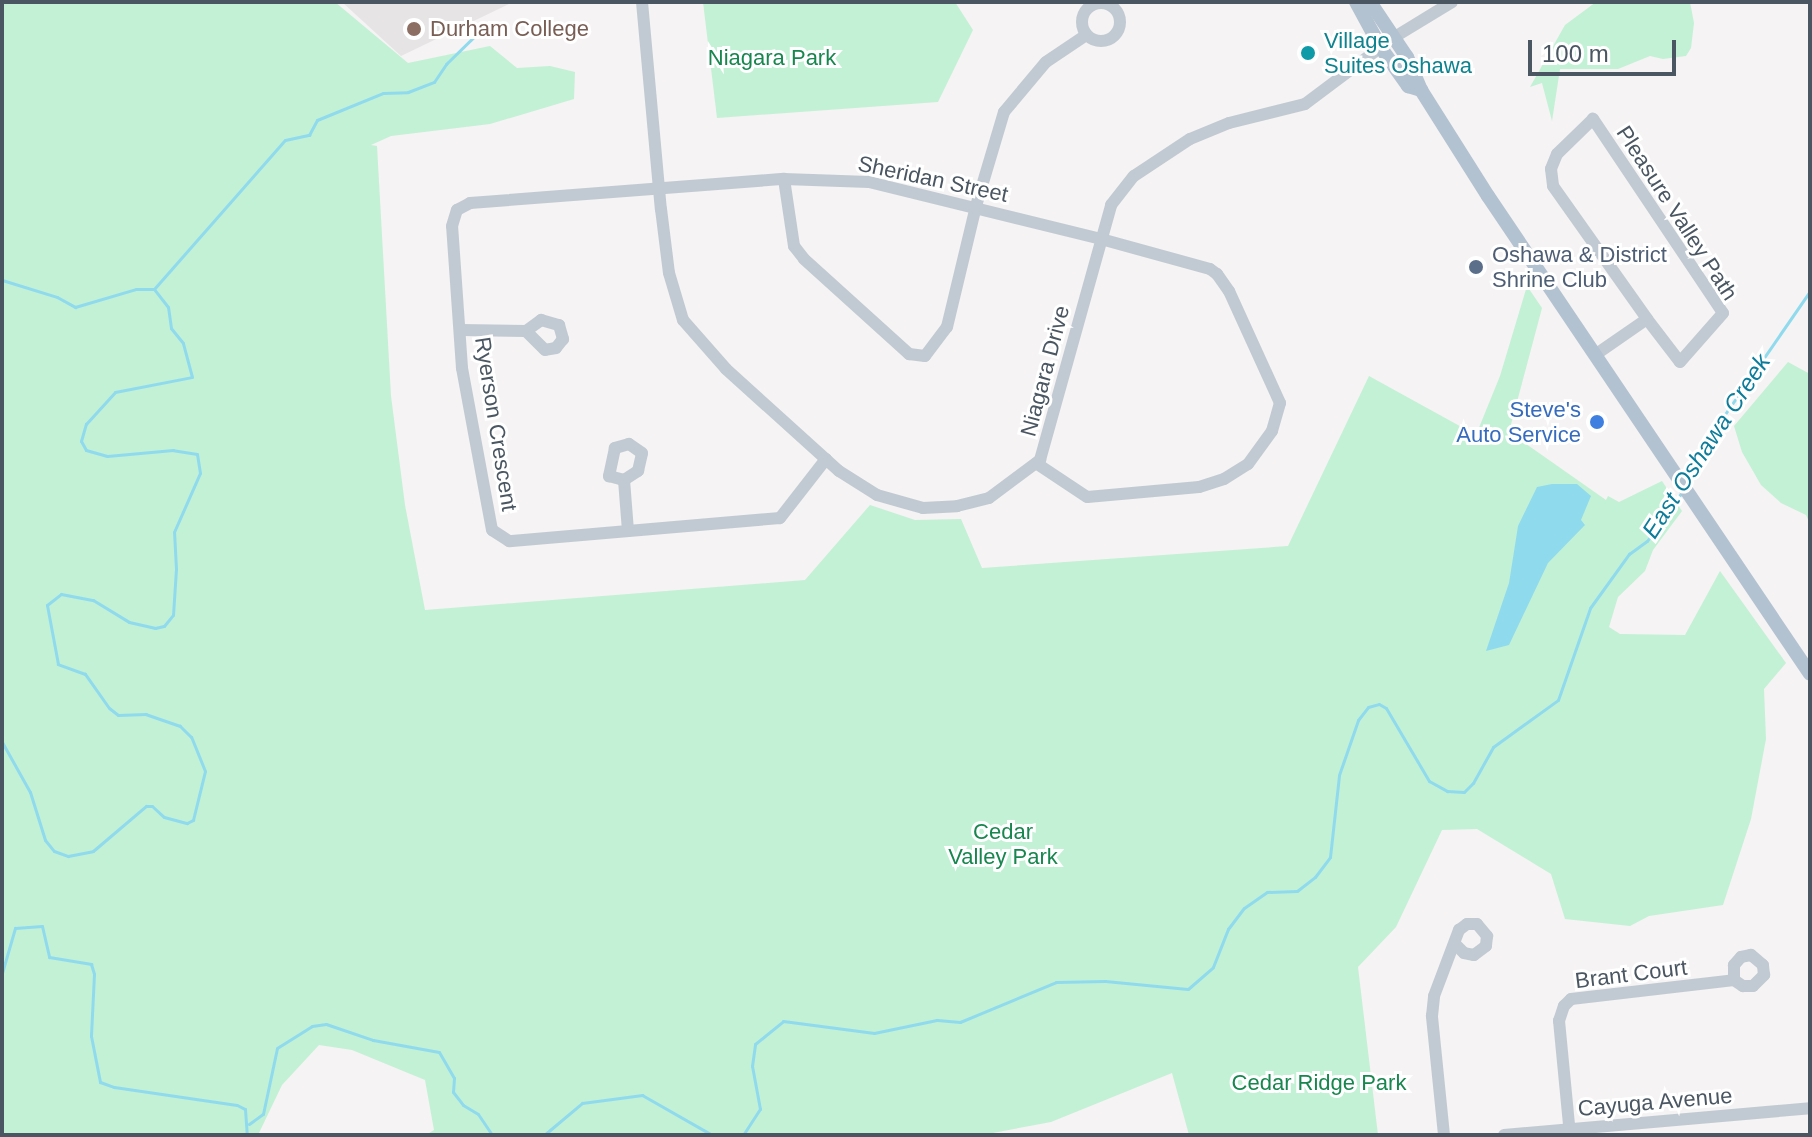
<!DOCTYPE html>
<style>
body{margin:0}
#map{position:relative;width:1812px;height:1137px;overflow:hidden;background:#f5f3f3;font-family:Arial,sans-serif}
div>[style]{position:absolute}
.education>*{inset:0;background:#e6e4e5}
.green>*{inset:0;background:#c3f1d5}
.water>*{inset:0;background:#90daee}
.stream>*{height:3px;margin:-1.5px;padding:0 1.5px;transform-origin:1.5px;border-radius:1.5px;background:#90daee}
.minor>*{height:12px;margin:-6px;padding:0 6px;transform-origin:6px;border-radius:6px;background:#c1cad2}
.minor>.ring{margin:-6px;padding:0;box-sizing:content-box;background:none;border:12px solid #c1cad2;border-radius:50%}
.major>*{height:14px;margin:-7px;padding:0 7px;transform-origin:7px;border-radius:7px;background:#b3c2d1}
.dots>*{width:22px;height:22px;translate:-50% -50%;box-sizing:border-box;border:4px solid #fff;border-radius:50%}
span{translate:-50% -50%;white-space:nowrap;text-align:center;line-height:1.15;-webkit-text-stroke:6px #fff;paint-order:stroke}
.education-label{font-size:22px;color:#785e54}
.left{translate:0 -50%;text-align:left}
.culture-label{font-size:22px;color:#0d838f}
.park-label{font-size:22px;color:#17864f}
.street-label{font-size:22px;color:#4a5661}
.service-label{font-size:22px;color:#4e5e75}
.shop-label{font-size:22px;color:#366cbe}
.right{translate:-100% -50%;text-align:right}
.water-label{font-size:24px;color:#0c7c9b;font-style:italic}
.frame{position:absolute;inset:0;border:4px solid #4a5661;pointer-events:none}
.scale{position:absolute;left:1528px;top:40px;width:148px;height:36px;box-sizing:border-box;border:4px solid #4a5661;border-top:0;padding-left:10px;font-size:24px;line-height:28px;white-space:nowrap;color:#4a5661;-webkit-text-stroke:6px #fff;paint-order:stroke}
</style>
<div id="map">
<div class="education">
<i style="clip-path:polygon(342px 2px,513px 2px,401px 56px)"></i>
</div>
<div class="green">
<i style="clip-path:polygon(2px 2px,335px 2px,408px 63px,490px 46px,517px 68px,550px 66px,575px 72px,574px 99px,490px 124px,391px 136px,371px 145px,377px 146px,391px 396px,405px 505px,425px 610px,805px 580px,870px 505px,915px 520px,961px 519px,982px 568px,1288px 546px,1369px 376px,1476px 435px,1500px 376px,1527px 286px,1542px 308px,1509px 432px,1606px 500px,1608px 496px,1619px 502px,1662px 481px,1682px 511px,1653px 550px,1645px 571px,1618px 597px,1609px 627px,1620px 634px,1685px 635px,1720px 571px,1786px 663px,1764px 689px,1766px 739px,1751px 819px,1723px 905px,1649px 916px,1630px 926px,1565px 919px,1551px 874px,1477px 829px,1442px 830px,1396px 927px,1358px 967px,1378px 1135px,1189px 1135px,1172px 1073px,1051px 1122px,982px 1135px,426px 1135px,434px 1130px,425px 1080px,352px 1050px,319px 1045px,282px 1085px,258px 1135px,2px 1135px)"></i>
<i style="clip-path:polygon(703px 2px,955px 2px,973px 30px,938px 102px,717px 118px)"></i>
<i style="clip-path:polygon(1596px 2px,1690px 2px,1694px 23px,1691px 48px,1686px 56px,1663px 59px,1650px 56px,1618px 69px,1560px 69px,1552px 121px,1542px 83px,1530px 87px,1565px 25px)"></i>
<i style="clip-path:polygon(1788px 362px,1810px 374px,1810px 524px,1806px 515px,1781px 503px,1761px 485px,1742px 452px,1734px 426px)"></i>
</div>
<div class="water">
<i style="clip-path:polygon(1552px 484px,1577px 484px,1591px 496px,1581px 520px,1585px 525px,1548px 563px,1509px 645px,1486px 651px,1509px 583px,1518px 526px,1537px 487px)"></i>
</div>
<div class="stream">
<i style="left:2px;top:280px;width:58px;rotate:17.2deg"></i>
<i style="left:57px;top:297px;width:21px;rotate:29deg"></i>
<i style="left:75px;top:307px;width:64px;rotate:-16.4deg"></i>
<i style="left:136px;top:289px;width:18px"></i>
<i style="left:154px;top:289px;width:198px;rotate:-48.7deg"></i>
<i style="left:285px;top:140px;width:25px;rotate:-12deg"></i>
<i style="left:309px;top:135px;width:17px;rotate:-62deg"></i>
<i style="left:317px;top:120px;width:71px;rotate:-22.2deg"></i>
<i style="left:383px;top:93px;width:25px;rotate:-2deg"></i>
<i style="left:408px;top:92px;width:28px;rotate:-21deg"></i>
<i style="left:434px;top:82px;width:22px;rotate:-56deg"></i>
<i style="left:446px;top:64px;width:56px;rotate:-44.3deg"></i>
<i style="left:1688px;top:483px;width:31px;rotate:-57deg"></i>
<i style="left:1705px;top:457px;width:44px;rotate:-65.8deg"></i>
<i style="left:1723px;top:417px;width:153px;rotate:-55.4deg"></i>
<i style="left:2px;top:742px;width:57px;rotate:60.8deg"></i>
<i style="left:30px;top:792px;width:50px;rotate:72.6deg"></i>
<i style="left:45px;top:840px;width:14px;rotate:51deg"></i>
<i style="left:54px;top:851px;width:15px;rotate:20deg"></i>
<i style="left:68px;top:856px;width:25px;rotate:-11deg"></i>
<i style="left:93px;top:851px;width:70px;rotate:-40.3deg"></i>
<i style="left:146px;top:806px;width:6px"></i>
<i style="left:152px;top:806px;width:16px;rotate:43deg"></i>
<i style="left:164px;top:817px;width:24px;rotate:15deg"></i>
<i style="left:187px;top:823px;width:7px;rotate:-27deg"></i>
<i style="left:193px;top:820px;width:50px;rotate:-76.2deg"></i>
<i style="left:205px;top:771px;width:37px;rotate:-112deg"></i>
<i style="left:191px;top:737px;width:16px;rotate:-135deg"></i>
<i style="left:180px;top:726px;width:36px;rotate:-161deg"></i>
<i style="left:146px;top:714px;width:28px;rotate:178deg"></i>
<i style="left:118px;top:715px;width:11px;rotate:-142deg"></i>
<i style="left:109px;top:708px;width:42px;rotate:-125.2deg"></i>
<i style="left:85px;top:674px;width:29px;rotate:-160deg"></i>
<i style="left:58px;top:664px;width:60px;rotate:-100.6deg"></i>
<i style="left:47px;top:605px;width:18px;rotate:-38deg"></i>
<i style="left:61px;top:594px;width:33px;rotate:11deg"></i>
<i style="left:93px;top:600px;width:42px;rotate:31.4deg"></i>
<i style="left:129px;top:622px;width:27px;rotate:13deg"></i>
<i style="left:155px;top:628px;width:9px;rotate:-13deg"></i>
<i style="left:164px;top:626px;width:14px;rotate:-51deg"></i>
<i style="left:173px;top:615px;width:46px;rotate:-86.3deg"></i>
<i style="left:176px;top:569px;width:37px;rotate:-93deg"></i>
<i style="left:174px;top:532px;width:64px;rotate:-66.2deg"></i>
<i style="left:200px;top:473px;width:19px;rotate:-99deg"></i>
<i style="left:197px;top:454px;width:24px;rotate:-171deg"></i>
<i style="left:173px;top:450px;width:66px;rotate:174.8deg"></i>
<i style="left:107px;top:456px;width:22px;rotate:-164deg"></i>
<i style="left:86px;top:450px;width:10px;rotate:-119deg"></i>
<i style="left:81px;top:441px;width:18px;rotate:-74deg"></i>
<i style="left:86px;top:424px;width:43px;rotate:-47.8deg"></i>
<i style="left:115px;top:392px;width:78px;rotate:-11deg"></i>
<i style="left:192px;top:377px;width:35px;rotate:-105deg"></i>
<i style="left:183px;top:343px;width:19px;rotate:-129deg"></i>
<i style="left:171px;top:328px;width:21px;rotate:-98deg"></i>
<i style="left:168px;top:307px;width:23px;rotate:-128deg"></i>
<i style="left:2px;top:973px;width:47px;rotate:-73.9deg"></i>
<i style="left:15px;top:928px;width:27px;rotate:-4deg"></i>
<i style="left:42px;top:926px;width:32px;rotate:77deg"></i>
<i style="left:49px;top:957px;width:43px;rotate:9.5deg"></i>
<i style="left:91px;top:964px;width:10px;rotate:73deg"></i>
<i style="left:94px;top:974px;width:62px;rotate:92.8deg"></i>
<i style="left:91px;top:1036px;width:47px;rotate:78.9deg"></i>
<i style="left:100px;top:1082px;width:15px;rotate:20deg"></i>
<i style="left:114px;top:1087px;width:124px;rotate:8.3deg"></i>
<i style="left:237px;top:1105px;width:9px;rotate:27deg"></i>
<i style="left:245px;top:1109px;width:26px;rotate:86deg"></i>
<i style="left:249px;top:1124px;width:17px;rotate:-36deg"></i>
<i style="left:263px;top:1114px;width:67px;rotate:-78deg"></i>
<i style="left:277px;top:1048px;width:41px;rotate:-32.2deg"></i>
<i style="left:312px;top:1026px;width:14px;rotate:-8deg"></i>
<i style="left:326px;top:1024px;width:50px;rotate:18.8deg"></i>
<i style="left:373px;top:1040px;width:67px;rotate:10.3deg"></i>
<i style="left:439px;top:1052px;width:30px;rotate:60deg"></i>
<i style="left:454px;top:1078px;width:14px;rotate:94deg"></i>
<i style="left:453px;top:1092px;width:16px;rotate:52deg"></i>
<i style="left:463px;top:1105px;width:17px;rotate:31deg"></i>
<i style="left:478px;top:1114px;width:25px;rotate:56deg"></i>
<i style="left:544px;top:1135px;width:50px;rotate:-40.1deg"></i>
<i style="left:582px;top:1103px;width:61px;rotate:-7.6deg"></i>
<i style="left:642px;top:1095px;width:81px;rotate:29.7deg"></i>
<i style="left:743px;top:1135px;width:31px;rotate:-57deg"></i>
<i style="left:760px;top:1109px;width:44px;rotate:-100.5deg"></i>
<i style="left:752px;top:1066px;width:22px;rotate:-82deg"></i>
<i style="left:755px;top:1044px;width:36px;rotate:-39deg"></i>
<i style="left:783px;top:1021px;width:92px;rotate:7.5deg"></i>
<i style="left:874px;top:1033px;width:64px;rotate:-11.7deg"></i>
<i style="left:937px;top:1020px;width:23px;rotate:5deg"></i>
<i style="left:960px;top:1022px;width:104px;rotate:-22.6deg"></i>
<i style="left:1056px;top:982px;width:49px;rotate:-1.2deg"></i>
<i style="left:1105px;top:981px;width:83px;rotate:5.5deg"></i>
<i style="left:1188px;top:989px;width:33px;rotate:-41deg"></i>
<i style="left:1213px;top:967px;width:41px;rotate:-68.5deg"></i>
<i style="left:1228px;top:929px;width:26px;rotate:-53deg"></i>
<i style="left:1244px;top:908px;width:28px;rotate:-35deg"></i>
<i style="left:1267px;top:892px;width:30px;rotate:-2deg"></i>
<i style="left:1297px;top:891px;width:23px;rotate:-38deg"></i>
<i style="left:1315px;top:877px;width:25px;rotate:-53deg"></i>
<i style="left:1330px;top:857px;width:82px;rotate:-83.7deg"></i>
<i style="left:1339px;top:775px;width:58px;rotate:-70.9deg"></i>
<i style="left:1358px;top:720px;width:16px;rotate:-52deg"></i>
<i style="left:1368px;top:707px;width:11px;rotate:-15deg"></i>
<i style="left:1379px;top:704px;width:8px;rotate:30deg"></i>
<i style="left:1386px;top:708px;width:85px;rotate:59.5deg"></i>
<i style="left:1429px;top:781px;width:21px;rotate:29deg"></i>
<i style="left:1447px;top:791px;width:17px;rotate:3deg"></i>
<i style="left:1464px;top:792px;width:13px;rotate:-45deg"></i>
<i style="left:1473px;top:783px;width:41px;rotate:-60.9deg"></i>
<i style="left:1493px;top:747px;width:80px;rotate:-35.9deg"></i>
<i style="left:1558px;top:700px;width:97px;rotate:-70.8deg"></i>
<i style="left:1590px;top:608px;width:67px;rotate:-54.2deg"></i>
<i style="left:1629px;top:554px;width:22px;rotate:-36deg"></i>
<i style="left:1647px;top:541px;width:60px;rotate:-54.5deg"></i>
</div>
<div class="minor">
<i style="left:642px;top:2px;width:208px;rotate:84.8deg"></i>
<i style="left:661px;top:209px;width:64px;rotate:82.9deg"></i>
<i style="left:669px;top:273px;width:49px;rotate:73.4deg"></i>
<i style="left:683px;top:320px;width:65px;rotate:48.7deg"></i>
<i style="left:726px;top:369px;width:152px;rotate:42.1deg"></i>
<i style="left:839px;top:471px;width:45px;rotate:32.3deg"></i>
<i style="left:877px;top:495px;width:48px;rotate:15.8deg"></i>
<i style="left:923px;top:508px;width:34px;rotate:-3deg"></i>
<i style="left:957px;top:506px;width:33px;rotate:-14deg"></i>
<i style="left:989px;top:498px;width:64px;rotate:-36.7deg"></i>
<i style="left:1040px;top:460px;width:265px;rotate:-74.4deg"></i>
<i style="left:1111px;top:205px;width:37px;rotate:-52deg"></i>
<i style="left:1134px;top:176px;width:67px;rotate:-33.5deg"></i>
<i style="left:1190px;top:139px;width:42px;rotate:-22.3deg"></i>
<i style="left:1229px;top:123px;width:78px;rotate:-14deg"></i>
<i style="left:1305px;top:104px;width:110px;rotate:-36.9deg"></i>
<i style="left:1393px;top:38px;width:69px;rotate:-31.4deg"></i>
<i class="ring" style="left:1082px;top:3px;width:26px;height:26px"></i>
<i style="left:784px;top:179px;width:68px;rotate:81.5deg"></i>
<i style="left:794px;top:246px;width:16px;rotate:52deg"></i>
<i style="left:804px;top:259px;width:142px;rotate:42.1deg"></i>
<i style="left:909px;top:354px;width:16px;rotate:7deg"></i>
<i style="left:925px;top:356px;width:36px;rotate:-53deg"></i>
<i style="left:947px;top:327px;width:124px;rotate:-76.5deg"></i>
<i style="left:976px;top:206px;width:98px;rotate:-73.4deg"></i>
<i style="left:1004px;top:112px;width:65px;rotate:-50deg"></i>
<i style="left:1046px;top:62px;width:48px;rotate:-34deg"></i>
<i style="left:461px;top:330px;width:65px;rotate:0.9deg"></i>
<i style="left:526px;top:331px;width:19px;rotate:-36deg"></i>
<i style="left:541px;top:320px;width:19px;rotate:16deg"></i>
<i style="left:559px;top:325px;width:15px;rotate:74deg"></i>
<i style="left:563px;top:339px;width:11px;rotate:128deg"></i>
<i style="left:556px;top:348px;width:11px;rotate:170deg"></i>
<i style="left:545px;top:350px;width:27px;rotate:-135deg"></i>
<i style="left:1595px;top:355px;width:63px;rotate:-34.7deg"></i>
<i style="left:1647px;top:319px;width:54px;rotate:52.5deg"></i>
<i style="left:1680px;top:362px;width:65px;rotate:-48.7deg"></i>
<i style="left:1723px;top:313px;width:234px;rotate:-123.8deg"></i>
<i style="left:1593px;top:119px;width:50px;rotate:135.8deg"></i>
<i style="left:1557px;top:154px;width:16px;rotate:112deg"></i>
<i style="left:1551px;top:169px;width:17px;rotate:83deg"></i>
<i style="left:1553px;top:186px;width:163px;rotate:54.7deg"></i>
<i style="left:826px;top:459px;width:75px;rotate:127.9deg"></i>
<i style="left:780px;top:518px;width:272px;rotate:175.1deg"></i>
<i style="left:509px;top:541px;width:20px;rotate:-147deg"></i>
<i style="left:492px;top:530px;width:165px;rotate:-100.5deg"></i>
<i style="left:462px;top:368px;width:142px;rotate:-94deg"></i>
<i style="left:452px;top:226px;width:17px;rotate:-73deg"></i>
<i style="left:457px;top:210px;width:15px;rotate:-28deg"></i>
<i style="left:470px;top:203px;width:315px;rotate:-4.4deg"></i>
<i style="left:784px;top:179px;width:85px;rotate:2deg"></i>
<i style="left:869px;top:182px;width:239px;rotate:13.8deg"></i>
<i style="left:1101px;top:239px;width:113px;rotate:15.4deg"></i>
<i style="left:1210px;top:269px;width:9px;rotate:36deg"></i>
<i style="left:1217px;top:274px;width:21px;rotate:55deg"></i>
<i style="left:1229px;top:291px;width:123px;rotate:65.5deg"></i>
<i style="left:1280px;top:403px;width:29px;rotate:106deg"></i>
<i style="left:1272px;top:431px;width:41px;rotate:126deg"></i>
<i style="left:1248px;top:464px;width:28px;rotate:148deg"></i>
<i style="left:1224px;top:479px;width:26px;rotate:162deg"></i>
<i style="left:1199px;top:487px;width:112px;rotate:174.9deg"></i>
<i style="left:1087px;top:497px;width:61px;rotate:-146.3deg"></i>
<i style="left:624px;top:480px;width:17px;rotate:-33deg"></i>
<i style="left:638px;top:471px;width:18px;rotate:-77deg"></i>
<i style="left:642px;top:453px;width:16px;rotate:-145deg"></i>
<i style="left:629px;top:444px;width:15px;rotate:164deg"></i>
<i style="left:615px;top:448px;width:29px;rotate:102deg"></i>
<i style="left:609px;top:476px;width:16px;rotate:15deg"></i>
<i style="left:624px;top:480px;width:51px;rotate:85.5deg"></i>
<i style="left:1444px;top:1135px;width:120px;rotate:-95.8deg"></i>
<i style="left:1432px;top:1016px;width:20px;rotate:-84deg"></i>
<i style="left:1434px;top:996px;width:71px;rotate:-69.3deg"></i>
<i style="left:1459px;top:930px;width:10px;rotate:-37deg"></i>
<i style="left:1467px;top:924px;width:10px"></i>
<i style="left:1477px;top:924px;width:16px;rotate:50deg"></i>
<i style="left:1487px;top:936px;width:10px;rotate:96deg"></i>
<i style="left:1486px;top:946px;width:15px;rotate:143deg"></i>
<i style="left:1474px;top:955px;width:10px;rotate:-169deg"></i>
<i style="left:1464px;top:953px;width:13px;rotate:-135deg"></i>
<i style="left:1504px;top:1135px;width:307px;rotate:-5deg"></i>
<i style="left:1570px;top:1135px;width:115px;rotate:-95.5deg"></i>
<i style="left:1559px;top:1021px;width:16px;rotate:-72deg"></i>
<i style="left:1564px;top:1006px;width:10px;rotate:-45deg"></i>
<i style="left:1571px;top:999px;width:164px;rotate:-6.6deg"></i>
<i style="left:1734px;top:980px;width:11px;rotate:34deg"></i>
<i style="left:1743px;top:986px;width:10px"></i>
<i style="left:1753px;top:986px;width:16px;rotate:-45deg"></i>
<i style="left:1764px;top:975px;width:10px;rotate:-96deg"></i>
<i style="left:1763px;top:965px;width:16px;rotate:-140deg"></i>
<i style="left:1751px;top:955px;width:10px;rotate:169deg"></i>
<i style="left:1741px;top:957px;width:11px;rotate:131deg"></i>
<i style="left:1734px;top:965px;width:15px;rotate:90deg"></i>
</div>
<div class="major">
<i style="left:1356px;top:2px;width:52px;rotate:61.5deg"></i>
<i style="left:1381px;top:48px;width:47px;rotate:54.6deg"></i>
<i style="left:1408px;top:86px;width:14px;rotate:17deg"></i>
<i style="left:1370px;top:2px;width:66px;rotate:56.1deg"></i>
<i style="left:1407px;top:57px;width:36px;rotate:67deg"></i>
<i style="left:1421px;top:90px;width:125px;rotate:57.7deg"></i>
<i style="left:1488px;top:196px;width:576px;rotate:56.03deg"></i>
</div>
<div class="dots">
<i style="left:414px;top:29px;background:#8d6e63"></i>
<i style="left:1308px;top:53px;background:#0f9aa8"></i>
<i style="left:1476px;top:267px;background:#5c6f8a"></i>
<i style="left:1597px;top:422px;background:#3f7fe0"></i>
</div>
<div class="education-label">
<span class="left" style="left:430px;top:29px">Durham College</span>
</div>
<div class="culture-label">
<span class="left" style="left:1324px;top:53px">Village<br>Suites Oshawa</span>
</div>
<div class="park-label">
<span style="left:772px;top:58px">Niagara Park</span>
<span style="left:1003px;top:844px">Cedar<br>Valley Park</span>
<span style="left:1319px;top:1083px">Cedar Ridge Park</span>
</div>
<div class="street-label">
<span style="left:933px;top:179px;rotate:12deg">Sheridan Street</span>
<span style="left:1677px;top:213px;rotate:57deg">Pleasure Valley Path</span>
<span style="left:1045px;top:371px;rotate:-75deg">Niagara Drive</span>
<span style="left:496px;top:424px;rotate:81deg">Ryerson Crescent</span>
<span style="left:1631px;top:974px;rotate:-7deg">Brant Court</span>
<span style="left:1655px;top:1102px;rotate:-5deg">Cayuga Avenue</span>
</div>
<div class="service-label">
<span class="left" style="left:1492px;top:267px">Oshawa &amp; District<br>Shrine Club</span>
</div>
<div class="shop-label">
<span class="right" style="left:1581px;top:422px">Steve's<br>Auto Service</span>
</div>
<div class="water-label">
<span style="left:1706px;top:446px;rotate:-57deg">East Oshawa Creek</span>
</div>
<div class="frame"></div>
<div class="scale">100 m</div>
</div>
